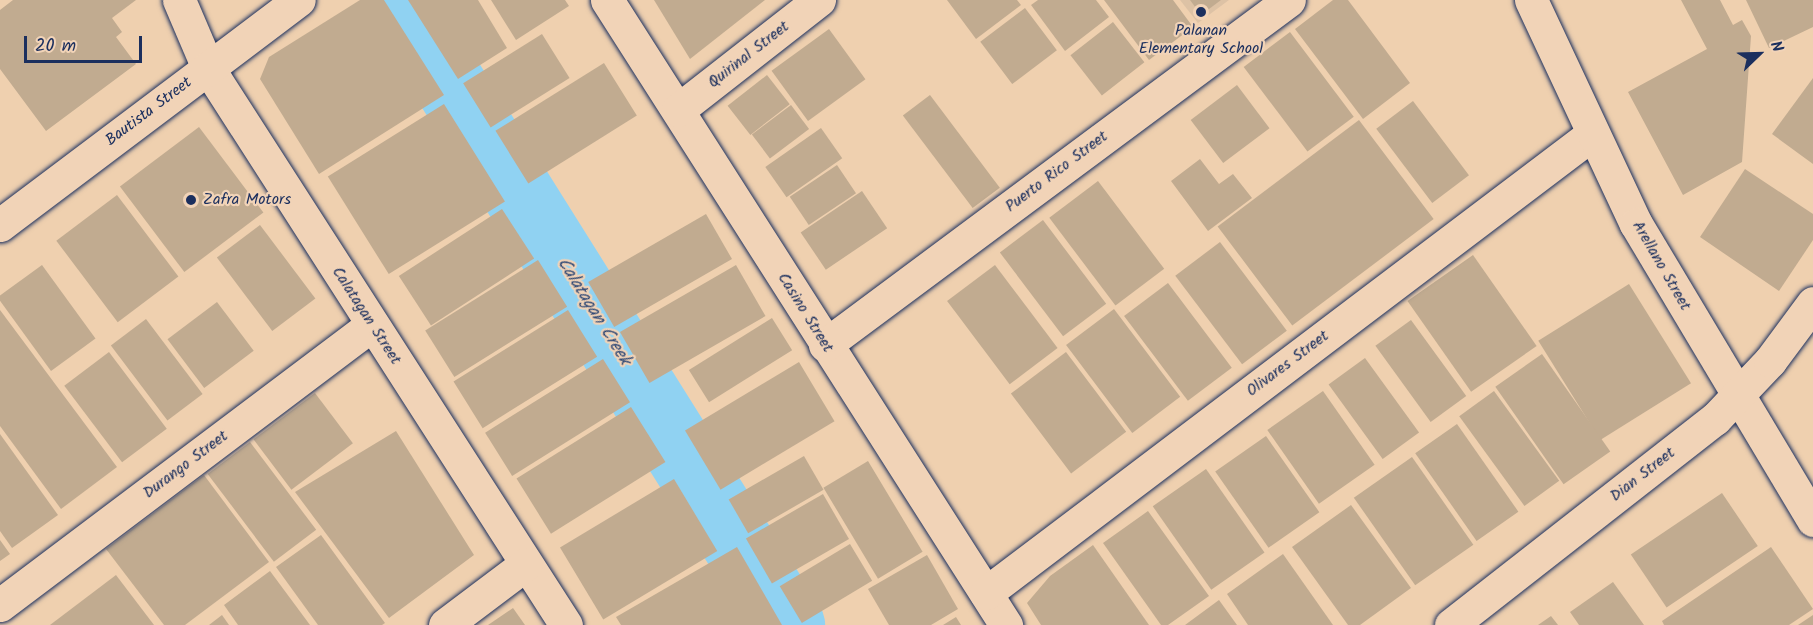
<!DOCTYPE html>
<style>
body{margin:0}
#map{position:relative;width:1813px;height:625px;overflow:hidden;background:#efd0af;font-family:Kalam,sans-serif}
div>[style]{position:absolute}
.built>*{inset:0;background:#ddc2a5}
.river>*{height:72px;margin:-36px;padding:0 36px;transform-origin:36px;border-radius:36px;background:#90d2f2}
.building>*{inset:0;background:#c1ab90;transform-origin:0 0}
.roads{filter:drop-shadow(0 0 2px #1b2f5e) drop-shadow(0 0 2px #1b2f5e)}
.minor>*{height:33px;margin:-16.5px;padding:0 16.5px;transform-origin:16.5px;border-radius:16.5px;background:#f1d3b7}
.tertiary>*{height:33px;margin:-16.5px;padding:0 16.5px;transform-origin:16.5px;border-radius:16.5px;background:#f1d3b7}
.dots>*{width:16px;height:16px;translate:-50% -50%;box-sizing:border-box;border:3px solid #f1d3b7;border-radius:50%}
span{translate:-50% -50%;white-space:nowrap;text-align:center;line-height:1.15;-webkit-text-stroke:4.5px #f1d3b7;paint-order:stroke}
.poi-label{font-size:16px;color:#1b2f5e}
.left{translate:0 -50%;text-align:left}
.street-label{font-size:16px;color:#1b2f5e}
.water-label{font-size:18px;color:#2d4774;font-style:italic}
.north{position:absolute;left:1729px;top:24px;width:60px;height:60px;-webkit-text-stroke:4px #f1d3b7;paint-order:stroke;rotate:67deg;font-size:16px;font-weight:700;line-height:24px;text-align:center;color:#1b2f5e}
.north::after{content:'';display:block;margin:auto;width:21px;height:27px;background:#1b2f5e;clip-path:polygon(50% 0,100% 100%,50% 72%,0 100%)}
.scale{position:absolute;left:24px;top:36px;width:118px;height:27px;box-sizing:border-box;border:3px solid #1b2f5e;border-top:0;padding-left:8px;font-size:18px;line-height:21px;white-space:nowrap;color:#1b2f5e;-webkit-text-stroke:4px #f1d3b7;paint-order:stroke}
</style>
<div id="map">
<div class="built">
<i style="clip-path:polygon(1180px 0,1229px 0,1198px 23px)"></i>
</div>
<div class="river">
<i style="left:397px;top:0;width:738px;rotate:57.9deg"></i>
</div>
<div class="building">
<i style="clip-path:polygon(13px 0,136px 0,112px 18px,122px 32px,116px 37px,136px 64px,46px 131px,0 69px,0 10px)"></i>
<i style="clip-path:polygon(360px 0,384px 0,444px 95px,319px 174px,260px 79px,269px 57px)"></i>
<i style="clip-path:polygon(408px 0,478px 0,507px 48px,458px 79px)"></i>
<i style="clip-path:polygon(491px 0,565px 0,569px 6px,516px 40px)"></i>
<i style="clip-path:polygon(654px 0,765px 0,690px 59px)"></i>
<i style="clip-path:polygon(947px 0,1017px 0,1021px 5px,976px 39px)"></i>
<i style="clip-path:polygon(1038px 0,1096px 0,1109px 17px,1065px 51px,1031px 5px)"></i>
<i style="clip-path:polygon(1104px 0,1173px 0,1193px 27px,1149px 60px)"></i>
<i style="clip-path:polygon(1190px 0,1221px 0,1201px 15px)"></i>
<i style="clip-path:polygon(1333px 0,1348px 0,1410px 83px,1363px 119px,1295px 29px)"></i>
<i style="clip-path:polygon(1681px 0,1720px 0,1733px 25px,1742px 20px,1751px 36px,1742px 162px,1683px 195px,1628px 92px,1707px 49px)"></i>
<i style="clip-path:polygon(1746px 0,1813px 0,1813px 27px,1769px 48px)"></i>
<i style="left:1025px;top:8px;width:53px;height:56px;rotate:53deg"></i>
<i style="left:1113px;top:22px;width:51px;height:54px;rotate:52deg"></i>
<i style="left:829px;top:29px;width:62px;height:71px;rotate:54deg"></i>
<i style="left:1290px;top:32px;width:106px;height:58px;rotate:53deg"></i>
<i style="left:542px;top:34px;width:52px;height:93px;rotate:58deg"></i>
<i style="left:604px;top:63px;width:62px;height:128px;rotate:58deg"></i>
<i style="left:767px;top:75px;width:37px;height:50px;rotate:52deg"></i>
<i style="clip-path:polygon(1813px 78px,1813px 164px,1772px 134px)"></i>
<i style="left:1237px;top:85px;width:54px;height:58px;rotate:53deg"></i>
<i style="left:930px;top:95px;width:116px;height:34px;rotate:53deg"></i>
<i style="left:1413px;top:101px;width:93px;height:46px;rotate:53deg"></i>
<i style="left:444px;top:104px;width:115px;height:137px;rotate:58deg"></i>
<i style="left:791px;top:105px;width:30px;height:49px;rotate:53deg"></i>
<i style="left:1359px;top:120px;width:124px;height:177px;rotate:53deg"></i>
<i style="left:199px;top:127px;width:107px;height:99px;rotate:53deg"></i>
<i style="left:821px;top:128px;width:37px;height:68px;rotate:55deg"></i>
<i style="clip-path:polygon(1200px 159px,1219px 184px,1233px 174px,1252px 198px,1208px 231px,1171px 181px)"></i>
<i style="left:837px;top:165px;width:34px;height:57px;rotate:56deg"></i>
<i style="clip-path:polygon(1745px 169px,1813px 214px,1813px 240px,1779px 291px,1700px 237px)"></i>
<i style="left:1098px;top:181px;width:110px;height:61px;rotate:53deg"></i>
<i style="left:862px;top:191px;width:45px;height:74px;rotate:56deg"></i>
<i style="left:117px;top:195px;width:102px;height:76px;rotate:53deg"></i>
<i style="left:502px;top:209px;width:59px;height:123px;rotate:57deg"></i>
<i style="left:706px;top:214px;width:52px;height:136px;rotate:60deg"></i>
<i style="left:1043px;top:220px;width:105px;height:54px;rotate:53deg"></i>
<i style="left:260px;top:225px;width:92px;height:54px;rotate:53deg"></i>
<i style="left:1220px;top:242px;width:111px;height:56px;rotate:53deg"></i>
<i style="left:1473px;top:255px;width:111px;height:80px;rotate:55deg"></i>
<i style="left:538px;top:260px;width:55px;height:133px;rotate:58deg"></i>
<i style="left:42px;top:265px;width:91px;height:55px;rotate:54deg"></i>
<i style="left:736px;top:265px;width:59px;height:134px;rotate:60deg"></i>
<i style="left:995px;top:265px;width:104px;height:60px;rotate:53deg"></i>
<i style="left:1168px;top:283px;width:106px;height:55px;rotate:53deg"></i>
<i style="left:1629px;top:284px;width:117px;height:107px;rotate:58deg"></i>
<i style="left:217px;top:302px;width:61px;height:62px;rotate:53deg"></i>
<i style="left:1114px;top:309px;width:110px;height:60px;rotate:53deg"></i>
<i style="clip-path:polygon(0 310px,117px 467px,61px 509px,0 426px)"></i>
<i style="left:568px;top:310px;width:55px;height:135px;rotate:58deg"></i>
<i style="left:772px;top:318px;width:38px;height:98px;rotate:58deg"></i>
<i style="left:146px;top:319px;width:94px;height:44px;rotate:53deg"></i>
<i style="left:1411px;top:320px;width:94px;height:44px;rotate:54deg"></i>
<i style="left:109px;top:352px;width:96px;height:56px;rotate:53deg"></i>
<i style="left:1066px;top:352px;width:100px;height:69px;rotate:53deg"></i>
<i style="left:1542px;top:354px;width:119px;height:57px;rotate:55deg"></i>
<i style="left:1365px;top:358px;width:92px;height:45px;rotate:54deg"></i>
<i style="left:603px;top:359px;width:51px;height:139px;rotate:58deg"></i>
<i style="left:799px;top:362px;width:69px;height:133px;rotate:59deg"></i>
<i style="left:1323px;top:391px;width:90px;height:68px;rotate:55deg"></i>
<i style="left:1494px;top:391px;width:111px;height:43px;rotate:54deg"></i>
<i style="left:315px;top:393px;width:63px;height:77px;rotate:53deg"></i>
<i style="left:631px;top:407px;width:65px;height:135px;rotate:58deg"></i>
<i style="left:1457px;top:424px;width:107px;height:51px;rotate:55deg"></i>
<i style="clip-path:polygon(396px 431px,474px 555px,389px 618px,295px 492px)"></i>
<i style="clip-path:polygon(0 434px,58px 515px,12px 548px,0 531px)"></i>
<i style="left:1266px;top:436px;width:93px;height:62px;rotate:55deg"></i>
<i style="left:250px;top:442px;width:110px;height:53px;rotate:53deg"></i>
<i style="left:804px;top:456px;width:39px;height:87px;rotate:60deg"></i>
<i style="left:1412px;top:457px;width:107px;height:71px;rotate:55deg"></i>
<i style="left:868px;top:461px;width:106px;height:52px;rotate:59deg"></i>
<i style="left:1206px;top:469px;width:102px;height:65px;rotate:55deg"></i>
<i style="clip-path:polygon(204px 475px,269px 562px,185px 625px,164px 625px,106px 549px)"></i>
<i style="left:674px;top:479px;width:84px;height:133px;rotate:59deg"></i>
<i style="left:1722px;top:493px;width:64px;height:110px;rotate:56deg"></i>
<i style="left:823px;top:494px;width:52px;height:89px;rotate:60deg"></i>
<i style="clip-path:polygon(1351px 505px,1411px 588px,1360px 625px,1348px 625px,1292px 547px)"></i>
<i style="clip-path:polygon(1148px 511px,1209px 596px,1168px 625px,1161px 625px,1103px 543px)"></i>
<i style="clip-path:polygon(321px 535px,385px 623px,382px 625px,318px 625px,276px 567px)"></i>
<i style="clip-path:polygon(0 540px,10px 554px,0 561px)"></i>
<i style="left:850px;top:544px;width:43px;height:82px;rotate:59deg"></i>
<i style="clip-path:polygon(1093px 545px,1149px 625px,1041px 625px,1027px 603px,1050px 576px)"></i>
<i style="clip-path:polygon(737px 547px,782px 625px,621px 625px,616px 617px)"></i>
<i style="clip-path:polygon(1771px 547px,1813px 609px,1789px 625px,1664px 625px,1662px 621px)"></i>
<i style="clip-path:polygon(1283px 554px,1333px 625px,1248px 625px,1227px 594px)"></i>
<i style="clip-path:polygon(927px 555px,958px 609px,931px 625px,889px 625px,868px 589px)"></i>
<i style="clip-path:polygon(270px 571px,310px 625px,238px 625px,224px 605px)"></i>
<i style="clip-path:polygon(116px 575px,154px 625px,50px 625px)"></i>
<i style="clip-path:polygon(1613px 582px,1644px 625px,1579px 625px,1570px 612px)"></i>
<i style="clip-path:polygon(1219px 600px,1237px 625px,1185px 625px)"></i>
<i style="clip-path:polygon(513px 608px,525px 625px,488px 625px)"></i>
<i style="clip-path:polygon(222px 615px,229px 625px,209px 625px)"></i>
<i style="clip-path:polygon(1813px 615px,1813px 625px,1798px 625px)"></i>
<i style="clip-path:polygon(1551px 616px,1558px 625px,1538px 625px)"></i>
<i style="clip-path:polygon(956px 617px,961px 625px,943px 625px)"></i>
</div>
<div class="roads">
<div class="minor">
<i style="left:179px;top:0;width:74px;rotate:66.9deg"></i>
<i style="left:208px;top:68px;width:662px;rotate:57.27deg"></i>
<i style="left:607px;top:0;width:742px;rotate:57.45deg"></i>
<i style="left:678px;top:110px;width:179px;rotate:-38deg"></i>
<i style="left:825px;top:345px;width:578px;rotate:-36.63deg"></i>
<i style="left:986px;top:593px;width:759px;rotate:-37.13deg"></i>
<i style="left:0;top:605px;width:466px;rotate:-37deg"></i>
<i style="left:445px;top:625px;width:101px;rotate:-37deg"></i>
</div>
<div class="tertiary">
<i style="left:1531px;top:0;width:247px;rotate:64.9deg"></i>
<i style="left:1636px;top:224px;width:345px;rotate:59.1deg"></i>
<i style="left:0;top:225px;width:374px;rotate:-37deg"></i>
<i style="left:1451px;top:625px;width:335px;rotate:-38deg"></i>
<i style="left:1715px;top:419px;width:80px;rotate:-46.5deg"></i>
<i style="left:1770px;top:361px;width:72px;rotate:-53.4deg"></i>
</div>
</div>
<div class="dots">
<i style="left:1201px;top:12px;background:#1b2f5e"></i>
<i style="left:191px;top:200px;background:#1b2f5e"></i>
</div>
<div class="poi-label">
<span style="left:1201px;top:40px">Palanan<br>Elementary School</span>
<span class="left" style="left:203px;top:200px">Zafra Motors</span>
</div>
<div class="street-label">
<span style="left:749px;top:55px;rotate:-38deg">Quirinal Street</span>
<span style="left:149px;top:112px;rotate:-37deg">Bautista Street</span>
<span style="left:1057px;top:172px;rotate:-37deg">Puerto Rico Street</span>
<span style="left:1661px;top:266px;rotate:60deg">Arellano Street</span>
<span style="left:805px;top:313px;rotate:58deg">Casino Street</span>
<span style="left:366px;top:316px;rotate:57deg">Calatagan Street</span>
<span style="left:1288px;top:364px;rotate:-37deg">Olivares Street</span>
<span style="left:186px;top:465px;rotate:-37deg">Durango Street</span>
<span style="left:1643px;top:475px;rotate:-38deg">Dian Street</span>
</div>
<div class="water-label">
<span style="left:593px;top:312px;rotate:58deg">Calatagan Creek</span>
</div>
<div class="north">N</div>
<div class="scale">20 m</div>
</div>
